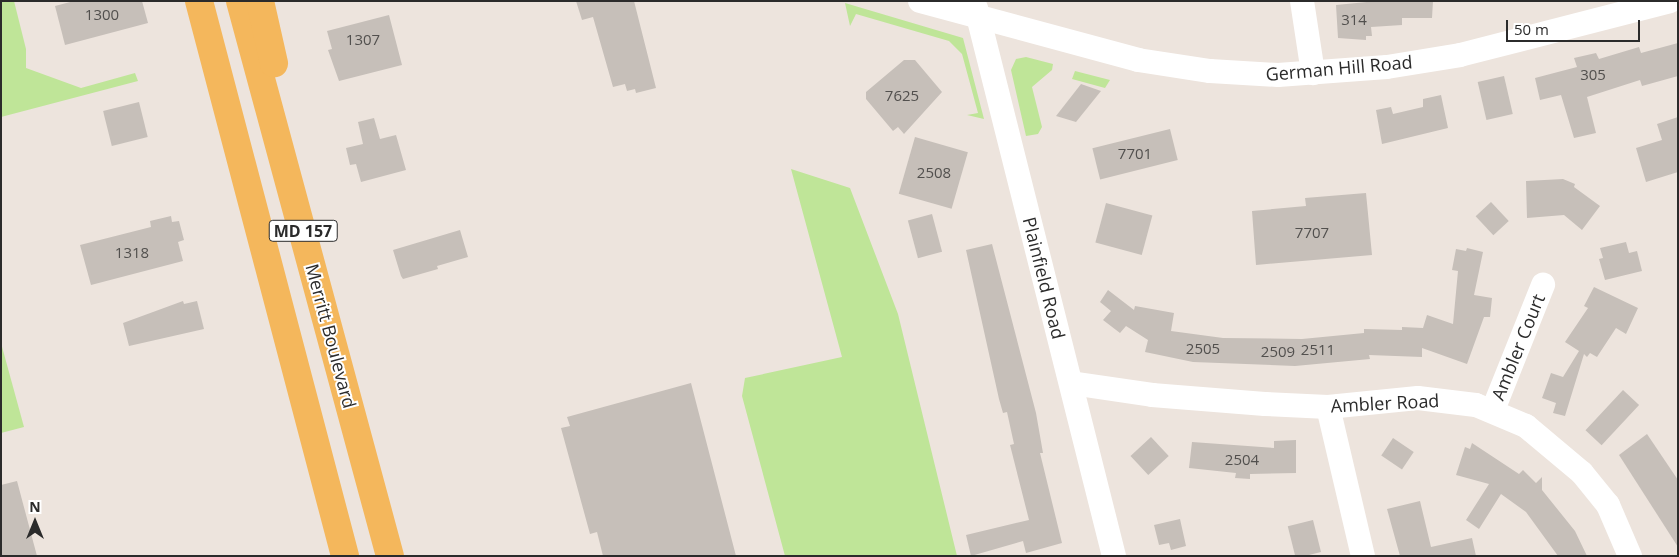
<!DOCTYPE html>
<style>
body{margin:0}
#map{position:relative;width:1679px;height:557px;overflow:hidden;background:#ede4dd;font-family:"Open Sans",sans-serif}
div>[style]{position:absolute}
.green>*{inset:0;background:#bfe598}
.building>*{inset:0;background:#c6bfb9;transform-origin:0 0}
.minor>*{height:24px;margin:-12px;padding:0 12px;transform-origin:12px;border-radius:12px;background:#fff}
.major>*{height:28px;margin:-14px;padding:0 14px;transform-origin:14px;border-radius:14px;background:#f4b75c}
span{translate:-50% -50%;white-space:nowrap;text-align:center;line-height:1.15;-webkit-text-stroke:4px #fff;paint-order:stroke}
.number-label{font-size:15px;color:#52504e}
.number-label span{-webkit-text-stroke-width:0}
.shield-label span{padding:1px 4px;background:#fff;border:1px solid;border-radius:4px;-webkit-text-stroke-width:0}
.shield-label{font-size:16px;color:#2b2b2b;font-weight:700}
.street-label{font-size:18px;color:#2b2b2b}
.frame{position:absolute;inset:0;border:2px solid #2b2b2b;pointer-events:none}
.north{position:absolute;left:10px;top:497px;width:50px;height:50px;-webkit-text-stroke:4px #fff;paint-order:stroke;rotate:0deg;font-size:14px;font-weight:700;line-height:20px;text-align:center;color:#2b2b2b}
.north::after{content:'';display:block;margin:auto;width:18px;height:22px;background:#2b2b2b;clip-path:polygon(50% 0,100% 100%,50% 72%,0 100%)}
.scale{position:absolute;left:1506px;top:20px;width:134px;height:22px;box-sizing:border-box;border:2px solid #2b2b2b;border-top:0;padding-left:6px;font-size:15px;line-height:18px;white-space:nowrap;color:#2b2b2b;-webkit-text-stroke:4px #fff;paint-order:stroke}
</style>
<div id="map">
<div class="green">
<i style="clip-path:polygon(1px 1px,14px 1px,26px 49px,26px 68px,81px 88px,135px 73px,138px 81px,1px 117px)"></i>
<i style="clip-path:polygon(845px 3px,963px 38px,984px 119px,967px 115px,978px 113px,962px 54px,949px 41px,856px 14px,850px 26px)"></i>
<i style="clip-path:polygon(1026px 57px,1053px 64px,1052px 70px,1032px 87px,1042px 127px,1038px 134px,1026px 136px,1011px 70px,1016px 59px)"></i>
<i style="clip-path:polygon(1075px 71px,1110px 80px,1105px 88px,1072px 79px)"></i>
<i style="clip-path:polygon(791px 169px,850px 188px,898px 314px,957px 556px,785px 556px,742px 396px,745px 378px,842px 357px)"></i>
<i style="clip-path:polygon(1px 343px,24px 427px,1px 433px)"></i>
</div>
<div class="building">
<i style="clip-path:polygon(74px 1px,142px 1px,148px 23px,65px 45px,55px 6px)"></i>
<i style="clip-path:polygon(576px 1px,634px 1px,656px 88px,636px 93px,635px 89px,627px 91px,625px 84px,613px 87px,593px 17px,582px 20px)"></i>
<i style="clip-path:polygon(1377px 1px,1433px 1px,1432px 18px,1402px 18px,1402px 25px,1371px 27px,1372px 36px,1366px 36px,1366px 40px,1338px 38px,1336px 5px)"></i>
<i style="clip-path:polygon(389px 15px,402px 65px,339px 81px,328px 50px,332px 49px,327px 31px)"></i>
<i style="clip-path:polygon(1678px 43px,1678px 76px,1642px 86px,1640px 80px,1587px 97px,1596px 133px,1574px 138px,1561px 95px,1540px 100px,1535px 78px,1577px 67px,1574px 58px,1596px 53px,1599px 59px,1639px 47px,1641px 53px)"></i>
<i style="clip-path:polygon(904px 60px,915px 60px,942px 92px,904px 134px,898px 127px,893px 131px,866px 99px,866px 92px)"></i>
<i style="left:1504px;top:76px;width:39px;height:27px;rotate:77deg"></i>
<i style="clip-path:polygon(1081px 84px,1101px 91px,1076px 122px,1056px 116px)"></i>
<i style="clip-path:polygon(1441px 95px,1448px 128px,1382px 144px,1376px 110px,1391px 107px,1393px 114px,1423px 107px,1423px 99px)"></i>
<i style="left:139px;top:102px;width:36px;height:37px;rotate:76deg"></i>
<i style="clip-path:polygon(1678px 117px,1678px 172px,1646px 182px,1636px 148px,1662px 140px,1657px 124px)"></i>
<i style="clip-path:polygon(374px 118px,380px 139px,396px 135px,406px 170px,361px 182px,356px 164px,350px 165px,346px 148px,363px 144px,358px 122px)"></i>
<i style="left:1170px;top:129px;width:32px;height:80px;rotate:76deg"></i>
<i style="left:915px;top:137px;width:55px;height:59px;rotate:16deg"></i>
<i style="clip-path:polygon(1563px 179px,1575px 184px,1574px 187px,1600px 206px,1582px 230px,1564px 215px,1527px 218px,1526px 181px)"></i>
<i style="clip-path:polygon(1366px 193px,1372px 255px,1256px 265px,1252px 211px,1306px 206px,1305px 198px)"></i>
<i style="left:1491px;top:202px;width:26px;height:21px;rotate:47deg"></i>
<i style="left:1106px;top:203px;width:48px;height:41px;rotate:15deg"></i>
<i style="left:932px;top:214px;width:39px;height:25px;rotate:75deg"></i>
<i style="clip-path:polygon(171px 216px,172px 222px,179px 221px,184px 240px,178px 242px,183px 261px,91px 285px,80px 245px,151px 227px,150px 221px)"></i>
<i style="clip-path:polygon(460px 230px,468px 257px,437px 266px,438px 269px,403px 279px,401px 276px,393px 250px)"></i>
<i style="clip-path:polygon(1626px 242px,1629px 253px,1637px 251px,1642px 271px,1605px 280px,1599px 259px,1603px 258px,1600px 248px)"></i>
<i style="clip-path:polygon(992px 244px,1036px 413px,1043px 453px,1040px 453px,1062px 543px,1026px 553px,1023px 541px,971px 556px,966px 535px,1029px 520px,1010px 445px,1014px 444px,1007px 412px,1003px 413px,999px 399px,966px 250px)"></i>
<i style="clip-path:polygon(1467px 248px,1483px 252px,1474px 295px,1492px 298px,1490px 317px,1484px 317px,1467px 364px,1422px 348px,1422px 357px,1369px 355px,1370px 359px,1295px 366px,1193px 362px,1145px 352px,1148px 340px,1126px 326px,1120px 333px,1103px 320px,1111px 311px,1100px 302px,1108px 290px,1134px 310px,1135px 306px,1174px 313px,1171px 331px,1223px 338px,1302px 339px,1364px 333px,1364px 329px,1402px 330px,1402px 327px,1423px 328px,1427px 315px,1453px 324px,1458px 271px,1452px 270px,1456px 249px,1466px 251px)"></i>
<i style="clip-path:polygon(1594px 287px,1638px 308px,1626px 334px,1616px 328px,1597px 357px,1590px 353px,1587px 357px,1584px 354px,1565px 416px,1553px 413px,1556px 403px,1542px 398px,1551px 373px,1563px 377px,1579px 351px,1565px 342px,1588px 308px,1584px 306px)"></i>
<i style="clip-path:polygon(183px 301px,184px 304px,197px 301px,204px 329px,129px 346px,123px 323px)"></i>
<i style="clip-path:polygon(691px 383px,736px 556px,603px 556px,597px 532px,590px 534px,561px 428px,570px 426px,567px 417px)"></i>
<i style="left:1623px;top:390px;width:22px;height:55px;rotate:43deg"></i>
<i style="clip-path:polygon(1647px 434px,1678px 480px,1678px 547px,1619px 455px)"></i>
<i style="left:1151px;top:437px;width:26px;height:28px;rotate:47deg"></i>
<i style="left:1393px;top:438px;width:25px;height:21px;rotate:34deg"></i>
<i style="clip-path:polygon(1296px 440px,1296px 473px,1250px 474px,1250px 479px,1235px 478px,1236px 473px,1189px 468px,1192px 442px,1274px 448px,1274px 441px)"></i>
<i style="clip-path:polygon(1472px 443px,1519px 474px,1523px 470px,1536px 483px,1542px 477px,1542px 490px,1575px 531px,1587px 556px,1558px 556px,1526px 512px,1501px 494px,1479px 529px,1466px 520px,1489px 484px,1456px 475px,1465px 447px,1470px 449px)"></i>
<i style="clip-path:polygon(17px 481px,37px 556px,1px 556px,1px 485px)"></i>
<i style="clip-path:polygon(1420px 501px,1431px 547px,1472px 538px,1476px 556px,1400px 556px,1387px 509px)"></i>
<i style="clip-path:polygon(1180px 519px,1186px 546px,1171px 550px,1169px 543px,1159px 545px,1154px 525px)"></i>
<i style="left:1313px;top:520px;width:33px;height:26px;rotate:76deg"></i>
</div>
<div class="minor">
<i style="left:920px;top:1px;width:226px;rotate:15.1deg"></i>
<i style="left:1138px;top:60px;width:73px;rotate:8.7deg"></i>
<i style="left:1210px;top:71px;width:68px;rotate:3.4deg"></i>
<i style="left:1278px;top:75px;width:109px;rotate:-4.2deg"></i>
<i style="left:1387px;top:67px;width:74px;rotate:-9.3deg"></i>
<i style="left:1460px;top:55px;width:217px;rotate:-14.4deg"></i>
<i style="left:1302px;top:1px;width:73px;rotate:81.3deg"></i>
<i style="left:976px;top:8px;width:565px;rotate:75.87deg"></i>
<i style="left:1071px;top:383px;width:82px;rotate:8.4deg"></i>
<i style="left:1152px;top:395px;width:113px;rotate:4.6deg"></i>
<i style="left:1265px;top:404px;width:63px;rotate:2.7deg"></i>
<i style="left:1328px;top:407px;width:90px;rotate:-5.7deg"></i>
<i style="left:1418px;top:398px;width:58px;rotate:6.9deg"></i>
<i style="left:1476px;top:405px;width:54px;rotate:22.8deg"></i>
<i style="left:1526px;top:426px;width:73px;rotate:40deg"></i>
<i style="left:1582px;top:473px;width:41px;rotate:50.9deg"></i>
<i style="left:1608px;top:505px;width:56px;rotate:66.7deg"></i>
<i style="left:1328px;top:407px;width:153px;rotate:76.8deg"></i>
<i style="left:1493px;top:410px;width:135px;rotate:-68.2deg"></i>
</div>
<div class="major">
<i style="left:199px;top:1px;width:574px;rotate:75.26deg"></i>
<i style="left:240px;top:1px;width:575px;rotate:74.88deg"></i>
<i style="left:260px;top:1px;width:64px;rotate:77.3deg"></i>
</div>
<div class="number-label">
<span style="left:102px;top:15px">1300</span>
<span style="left:1354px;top:20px">314</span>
<span style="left:363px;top:40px">1307</span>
<span style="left:1593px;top:75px">305</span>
<span style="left:902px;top:96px">7625</span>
<span style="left:1135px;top:154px">7701</span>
<span style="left:934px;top:173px">2508</span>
<span style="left:1312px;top:233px">7707</span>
<span style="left:132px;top:253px">1318</span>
<span style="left:1203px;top:349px">2505</span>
<span style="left:1318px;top:350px">2511</span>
<span style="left:1278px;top:352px">2509</span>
<span style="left:1242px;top:460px">2504</span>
</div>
<div class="shield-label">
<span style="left:303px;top:231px">MD 157</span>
</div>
<div class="street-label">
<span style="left:1339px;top:68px;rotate:-5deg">German Hill Road</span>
<span style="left:1044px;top:278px;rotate:76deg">Plainfield Road</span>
<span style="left:331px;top:336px;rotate:75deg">Merritt Boulevard</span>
<span style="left:1518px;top:347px;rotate:-68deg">Ambler Court</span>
<span style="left:1385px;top:403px;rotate:-3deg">Ambler Road</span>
</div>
<div class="frame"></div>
<div class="north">N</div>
<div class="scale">50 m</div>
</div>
